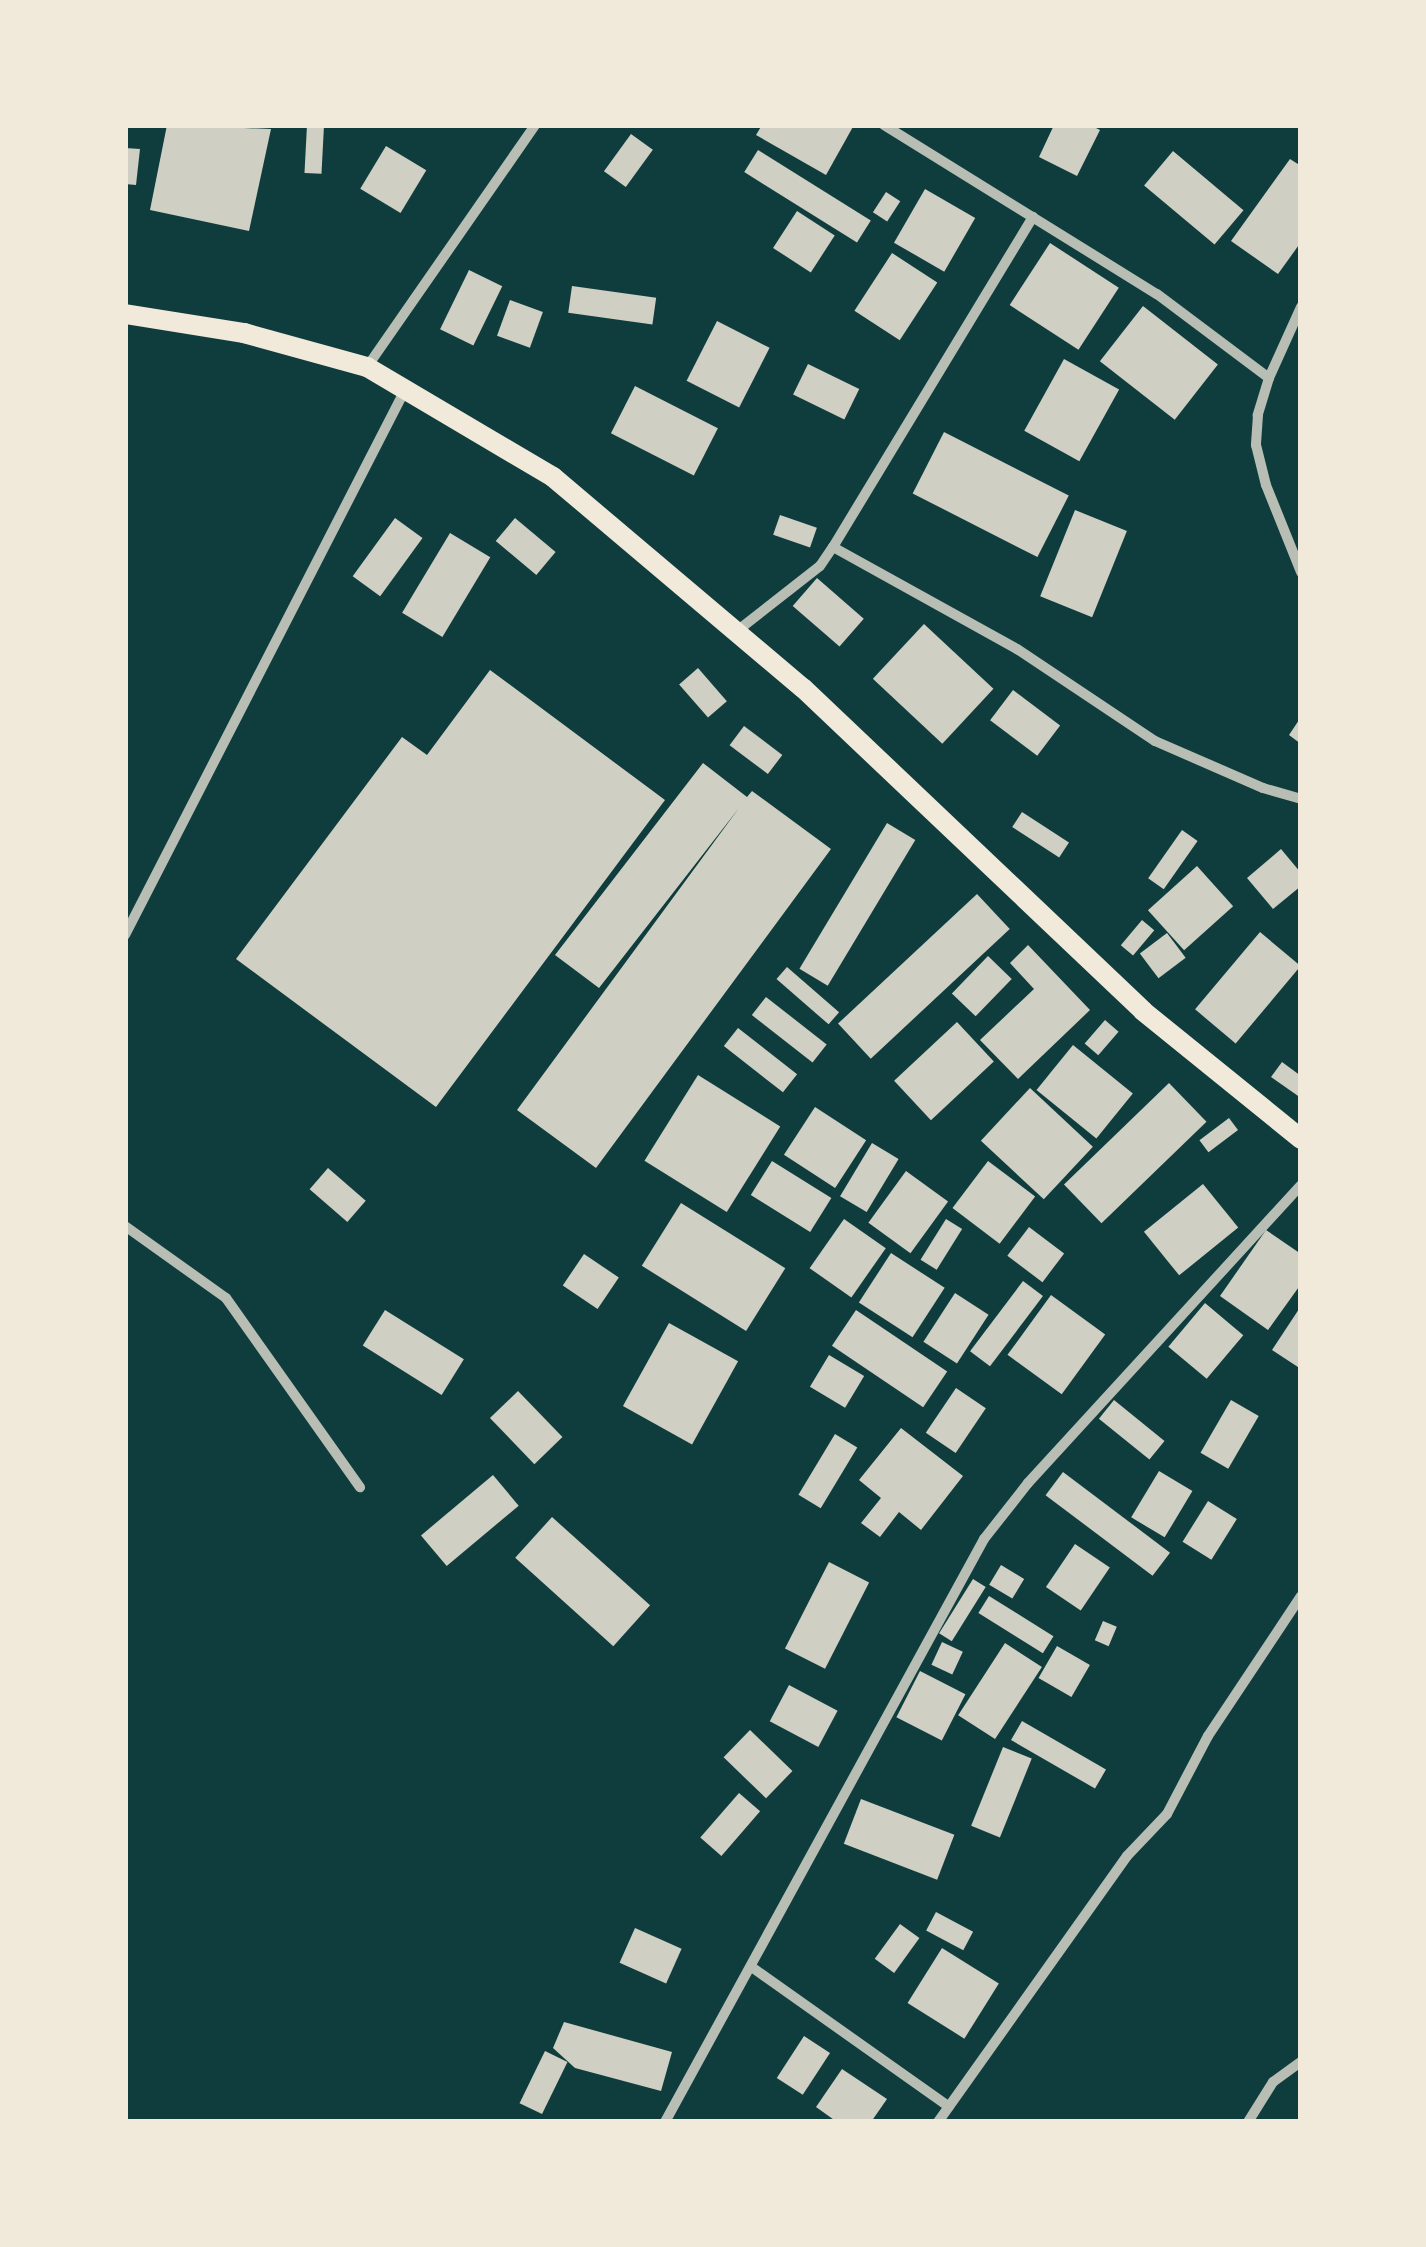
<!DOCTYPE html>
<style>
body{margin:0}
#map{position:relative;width:1426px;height:2247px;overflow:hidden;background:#0f3d3e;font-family:Figtree,sans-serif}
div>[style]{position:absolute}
.building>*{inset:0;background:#cfcfc3;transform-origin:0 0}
.minor>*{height:10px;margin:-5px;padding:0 5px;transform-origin:5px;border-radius:5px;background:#b8beb3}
.secondary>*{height:20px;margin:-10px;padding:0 10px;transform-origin:10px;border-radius:10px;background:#f1e9da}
span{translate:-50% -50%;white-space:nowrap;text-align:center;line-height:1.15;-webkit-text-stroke:8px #f1e9da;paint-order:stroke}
.frame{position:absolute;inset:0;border:128px solid #f1e9da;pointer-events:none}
</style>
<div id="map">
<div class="building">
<i style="clip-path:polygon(167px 125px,271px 129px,249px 231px,150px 210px)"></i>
<i style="left:307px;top:125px;width:17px;height:48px;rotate:3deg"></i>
<i style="clip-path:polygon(762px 125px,854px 125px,826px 175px,756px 135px)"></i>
<i style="clip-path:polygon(1054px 125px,1090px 125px,1100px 130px,1077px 176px,1039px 157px)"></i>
<i style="left:631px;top:134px;width:27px;height:46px;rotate:36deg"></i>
<i style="left:386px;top:146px;width:47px;height:50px;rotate:31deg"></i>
<i style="clip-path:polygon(125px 148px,140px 149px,136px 185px,125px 184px)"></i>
<i style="left:758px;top:150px;width:133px;height:26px;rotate:32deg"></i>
<i style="left:1173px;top:151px;width:92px;height:45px;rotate:40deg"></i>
<i style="clip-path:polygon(1290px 159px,1301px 166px,1301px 242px,1278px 274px,1231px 241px)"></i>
<i style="left:925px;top:189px;width:58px;height:62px;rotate:30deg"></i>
<i style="left:886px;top:192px;width:17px;height:24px;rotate:33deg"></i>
<i style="left:797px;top:211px;width:45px;height:44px;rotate:33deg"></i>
<i style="left:1050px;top:243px;width:82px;height:74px;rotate:33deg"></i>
<i style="left:892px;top:253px;width:54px;height:69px;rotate:33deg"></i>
<i style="left:469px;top:270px;width:37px;height:66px;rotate:26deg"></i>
<i style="left:572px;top:286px;width:85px;height:27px;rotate:8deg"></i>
<i style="left:510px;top:300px;width:35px;height:38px;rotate:20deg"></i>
<i style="left:1143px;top:306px;width:95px;height:70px;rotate:38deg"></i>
<i style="left:717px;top:321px;width:59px;height:67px;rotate:27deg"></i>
<i style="left:1064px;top:359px;width:63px;height:82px;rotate:29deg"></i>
<i style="left:808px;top:364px;width:57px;height:34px;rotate:26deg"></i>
<i style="left:635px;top:386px;width:93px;height:53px;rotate:27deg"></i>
<i style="left:944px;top:432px;width:140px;height:69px;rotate:27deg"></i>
<i style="left:1075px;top:510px;width:56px;height:93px;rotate:22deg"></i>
<i style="left:780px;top:515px;width:39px;height:21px;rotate:19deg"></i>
<i style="left:395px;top:518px;width:34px;height:72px;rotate:36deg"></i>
<i style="left:515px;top:518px;width:53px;height:30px;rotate:40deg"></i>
<i style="left:450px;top:533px;width:47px;height:93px;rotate:31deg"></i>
<i style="left:817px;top:578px;width:62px;height:37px;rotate:41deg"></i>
<i style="left:924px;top:624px;width:95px;height:75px;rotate:43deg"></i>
<i style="left:698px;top:668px;width:44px;height:25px;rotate:49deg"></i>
<i style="clip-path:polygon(490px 670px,665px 800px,436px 1107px,236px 959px,402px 737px,427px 755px)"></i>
<i style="left:1013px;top:690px;width:59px;height:38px;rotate:37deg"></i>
<i style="clip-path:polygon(1301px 717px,1301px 744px,1289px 735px)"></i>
<i style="left:744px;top:726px;width:48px;height:24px;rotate:37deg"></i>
<i style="clip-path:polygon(703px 763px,747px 797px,752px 791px,831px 849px,596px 1168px,517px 1110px,739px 808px,599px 988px,555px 955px)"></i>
<i style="left:1022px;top:812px;width:56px;height:18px;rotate:33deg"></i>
<i style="left:887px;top:823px;width:33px;height:170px;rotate:31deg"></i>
<i style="left:1182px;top:830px;width:19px;height:59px;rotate:35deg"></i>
<i style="clip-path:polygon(1281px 849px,1301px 873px,1301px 886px,1273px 909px,1247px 878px)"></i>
<i style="left:1197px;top:866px;width:54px;height:66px;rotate:48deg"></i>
<i style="left:977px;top:894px;width:48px;height:190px;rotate:47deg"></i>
<i style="left:1142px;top:920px;width:16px;height:33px;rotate:40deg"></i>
<i style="left:1260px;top:932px;width:53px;height:101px;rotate:40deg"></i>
<i style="left:1167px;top:933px;width:31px;height:34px;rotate:53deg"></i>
<i style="clip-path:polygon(1028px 945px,1090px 1010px,1018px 1079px,980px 1040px,1034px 989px,1010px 963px)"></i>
<i style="left:988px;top:956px;width:33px;height:52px;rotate:44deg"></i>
<i style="left:787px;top:967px;width:69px;height:16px;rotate:41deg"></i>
<i style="left:766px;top:997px;width:77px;height:23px;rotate:38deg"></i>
<i style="left:1105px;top:1020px;width:18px;height:31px;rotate:41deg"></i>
<i style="left:957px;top:1022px;width:54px;height:86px;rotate:47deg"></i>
<i style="left:738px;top:1028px;width:75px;height:23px;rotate:38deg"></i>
<i style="left:1073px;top:1045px;width:77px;height:58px;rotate:39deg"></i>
<i style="clip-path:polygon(1282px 1062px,1301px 1076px,1301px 1098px,1271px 1077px)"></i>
<i style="left:698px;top:1075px;width:97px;height:101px;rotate:32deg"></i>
<i style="left:1169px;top:1083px;width:54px;height:146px;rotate:46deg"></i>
<i style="left:1030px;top:1088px;width:86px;height:72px;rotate:43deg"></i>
<i style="left:815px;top:1107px;width:61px;height:57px;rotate:33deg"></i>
<i style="left:1229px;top:1118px;width:15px;height:37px;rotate:53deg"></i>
<i style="left:872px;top:1143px;width:31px;height:62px;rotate:31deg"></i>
<i style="left:772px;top:1161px;width:70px;height:40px;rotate:32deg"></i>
<i style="left:988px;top:1161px;width:59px;height:59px;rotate:37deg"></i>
<i style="left:328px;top:1168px;width:50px;height:28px;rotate:41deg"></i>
<i style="left:906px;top:1171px;width:52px;height:64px;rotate:36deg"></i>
<i style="left:1203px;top:1184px;width:56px;height:76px;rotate:51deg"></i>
<i style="left:681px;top:1203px;width:123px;height:74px;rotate:32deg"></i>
<i style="left:844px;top:1219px;width:51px;height:60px;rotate:35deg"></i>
<i style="left:946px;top:1219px;width:19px;height:48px;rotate:32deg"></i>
<i style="left:1029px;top:1227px;width:44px;height:36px;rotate:37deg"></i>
<i style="clip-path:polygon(1266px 1230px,1301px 1254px,1301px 1284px,1268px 1330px,1220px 1296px)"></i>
<i style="left:891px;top:1253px;width:64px;height:59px;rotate:33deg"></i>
<i style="left:584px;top:1254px;width:42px;height:38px;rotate:34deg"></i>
<i style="left:1023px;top:1281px;width:25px;height:88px;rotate:37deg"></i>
<i style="left:955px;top:1293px;width:40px;height:58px;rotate:33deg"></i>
<i style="left:1051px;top:1295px;width:67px;height:74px;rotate:36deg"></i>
<i style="left:1205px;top:1303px;width:50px;height:57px;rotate:40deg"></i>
<i style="clip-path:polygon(1301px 1306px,1301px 1369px,1272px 1350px)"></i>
<i style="left:385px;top:1310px;width:93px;height:42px;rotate:32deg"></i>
<i style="left:856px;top:1310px;width:110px;height:43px;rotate:34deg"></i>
<i style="left:669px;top:1323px;width:79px;height:95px;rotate:29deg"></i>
<i style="left:829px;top:1355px;width:41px;height:37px;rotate:31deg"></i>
<i style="left:956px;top:1388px;width:36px;height:54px;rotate:34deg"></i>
<i style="left:518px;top:1391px;width:64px;height:39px;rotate:46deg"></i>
<i style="left:1114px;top:1400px;width:65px;height:24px;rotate:39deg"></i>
<i style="left:1231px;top:1400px;width:32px;height:61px;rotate:30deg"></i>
<i style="clip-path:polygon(901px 1428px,963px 1476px,921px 1530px,899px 1512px,880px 1537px,861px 1523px,881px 1498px,859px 1480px)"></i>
<i style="left:835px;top:1434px;width:26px;height:71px;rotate:31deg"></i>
<i style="left:1159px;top:1471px;width:39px;height:54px;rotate:31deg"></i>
<i style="left:1063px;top:1472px;width:134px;height:29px;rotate:37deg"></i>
<i style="left:493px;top:1475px;width:40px;height:94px;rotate:50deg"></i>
<i style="left:1208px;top:1501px;width:34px;height:48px;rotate:32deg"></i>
<i style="left:552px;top:1517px;width:132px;height:55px;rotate:42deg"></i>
<i style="left:1075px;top:1544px;width:42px;height:52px;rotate:34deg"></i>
<i style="left:829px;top:1562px;width:45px;height:97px;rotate:27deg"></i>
<i style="left:1001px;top:1565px;width:27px;height:23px;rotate:31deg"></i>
<i style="left:973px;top:1579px;width:15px;height:64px;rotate:32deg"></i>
<i style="left:989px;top:1596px;width:76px;height:20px;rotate:32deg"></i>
<i style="left:1103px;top:1621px;width:15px;height:21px;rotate:23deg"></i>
<i style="left:942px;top:1642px;width:23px;height:25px;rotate:25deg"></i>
<i style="left:1005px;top:1643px;width:44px;height:86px;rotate:33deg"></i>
<i style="left:1057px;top:1646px;width:38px;height:37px;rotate:30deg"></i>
<i style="left:920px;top:1671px;width:51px;height:52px;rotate:27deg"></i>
<i style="left:789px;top:1685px;width:55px;height:41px;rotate:28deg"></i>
<i style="left:1022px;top:1721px;width:97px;height:22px;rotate:30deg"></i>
<i style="left:750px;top:1730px;width:59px;height:38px;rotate:44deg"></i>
<i style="left:1003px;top:1747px;width:31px;height:85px;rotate:22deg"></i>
<i style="left:739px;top:1793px;width:28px;height:59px;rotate:41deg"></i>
<i style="left:861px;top:1799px;width:100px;height:48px;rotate:21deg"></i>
<i style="left:936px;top:1912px;width:42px;height:21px;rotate:28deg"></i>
<i style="left:900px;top:1924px;width:24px;height:43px;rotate:36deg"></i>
<i style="left:635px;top:1928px;width:51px;height:38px;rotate:24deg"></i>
<i style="left:942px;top:1948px;width:67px;height:65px;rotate:32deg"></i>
<i style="clip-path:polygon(564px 2022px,672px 2052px,661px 2091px,575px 2068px,553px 2048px)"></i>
<i style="left:804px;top:2036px;width:31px;height:50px;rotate:33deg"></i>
<i style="left:545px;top:2051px;width:25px;height:58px;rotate:26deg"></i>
<i style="clip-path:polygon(842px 2069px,887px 2099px,871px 2122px,837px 2122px,816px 2107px)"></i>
</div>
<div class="minor">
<i style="left:884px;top:125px;width:321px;rotate:31.8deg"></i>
<i style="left:1157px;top:294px;width:140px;rotate:36.9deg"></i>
<i style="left:1301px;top:307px;width:78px;rotate:114.3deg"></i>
<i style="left:1269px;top:378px;width:39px;rotate:107deg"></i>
<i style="left:1258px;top:415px;width:30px;rotate:94deg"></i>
<i style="left:1256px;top:445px;width:41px;rotate:76deg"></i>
<i style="left:1266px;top:485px;width:94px;rotate:68.1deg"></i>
<i style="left:367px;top:367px;width:295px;rotate:-55.2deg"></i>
<i style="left:833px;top:547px;width:210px;rotate:29deg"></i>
<i style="left:1017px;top:649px;width:166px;rotate:33.7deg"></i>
<i style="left:1155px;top:741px;width:118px;rotate:23.5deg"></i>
<i style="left:1263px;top:788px;width:40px;rotate:16deg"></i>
<i style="left:737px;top:631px;width:105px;rotate:-38.1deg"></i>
<i style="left:820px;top:566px;width:23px;rotate:-56deg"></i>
<i style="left:833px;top:547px;width:386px;rotate:-58.8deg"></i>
<i style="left:125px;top:935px;width:613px;rotate:-62.81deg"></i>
<i style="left:125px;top:1226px;width:124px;rotate:35.5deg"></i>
<i style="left:226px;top:1298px;width:232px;rotate:54.7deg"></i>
<i style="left:753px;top:1968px;width:240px;rotate:35.3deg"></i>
<i style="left:665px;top:2122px;width:665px;rotate:-61.31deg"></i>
<i style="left:984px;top:1539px;width:71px;rotate:-51.8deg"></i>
<i style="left:1028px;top:1483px;width:404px;rotate:-47.5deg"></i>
<i style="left:938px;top:2122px;width:326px;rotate:-54.6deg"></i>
<i style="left:1127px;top:1856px;width:58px;rotate:-46.4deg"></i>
<i style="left:1167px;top:1814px;width:88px;rotate:-62.3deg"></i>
<i style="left:1208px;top:1736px;width:168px;rotate:-56.4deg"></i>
<i style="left:1248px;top:2122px;width:47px;rotate:-58deg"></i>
<i style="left:1273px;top:2082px;width:34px;rotate:-36deg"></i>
</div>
<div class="secondary">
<i style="left:125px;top:314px;width:121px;rotate:9.1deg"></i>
<i style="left:244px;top:333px;width:128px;rotate:15.5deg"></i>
<i style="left:367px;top:367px;width:216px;rotate:30.6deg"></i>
<i style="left:553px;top:477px;width:327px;rotate:40.2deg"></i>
<i style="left:803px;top:688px;width:469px;rotate:43.5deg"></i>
<i style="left:1143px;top:1011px;width:203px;rotate:39deg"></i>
</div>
<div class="frame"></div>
</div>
